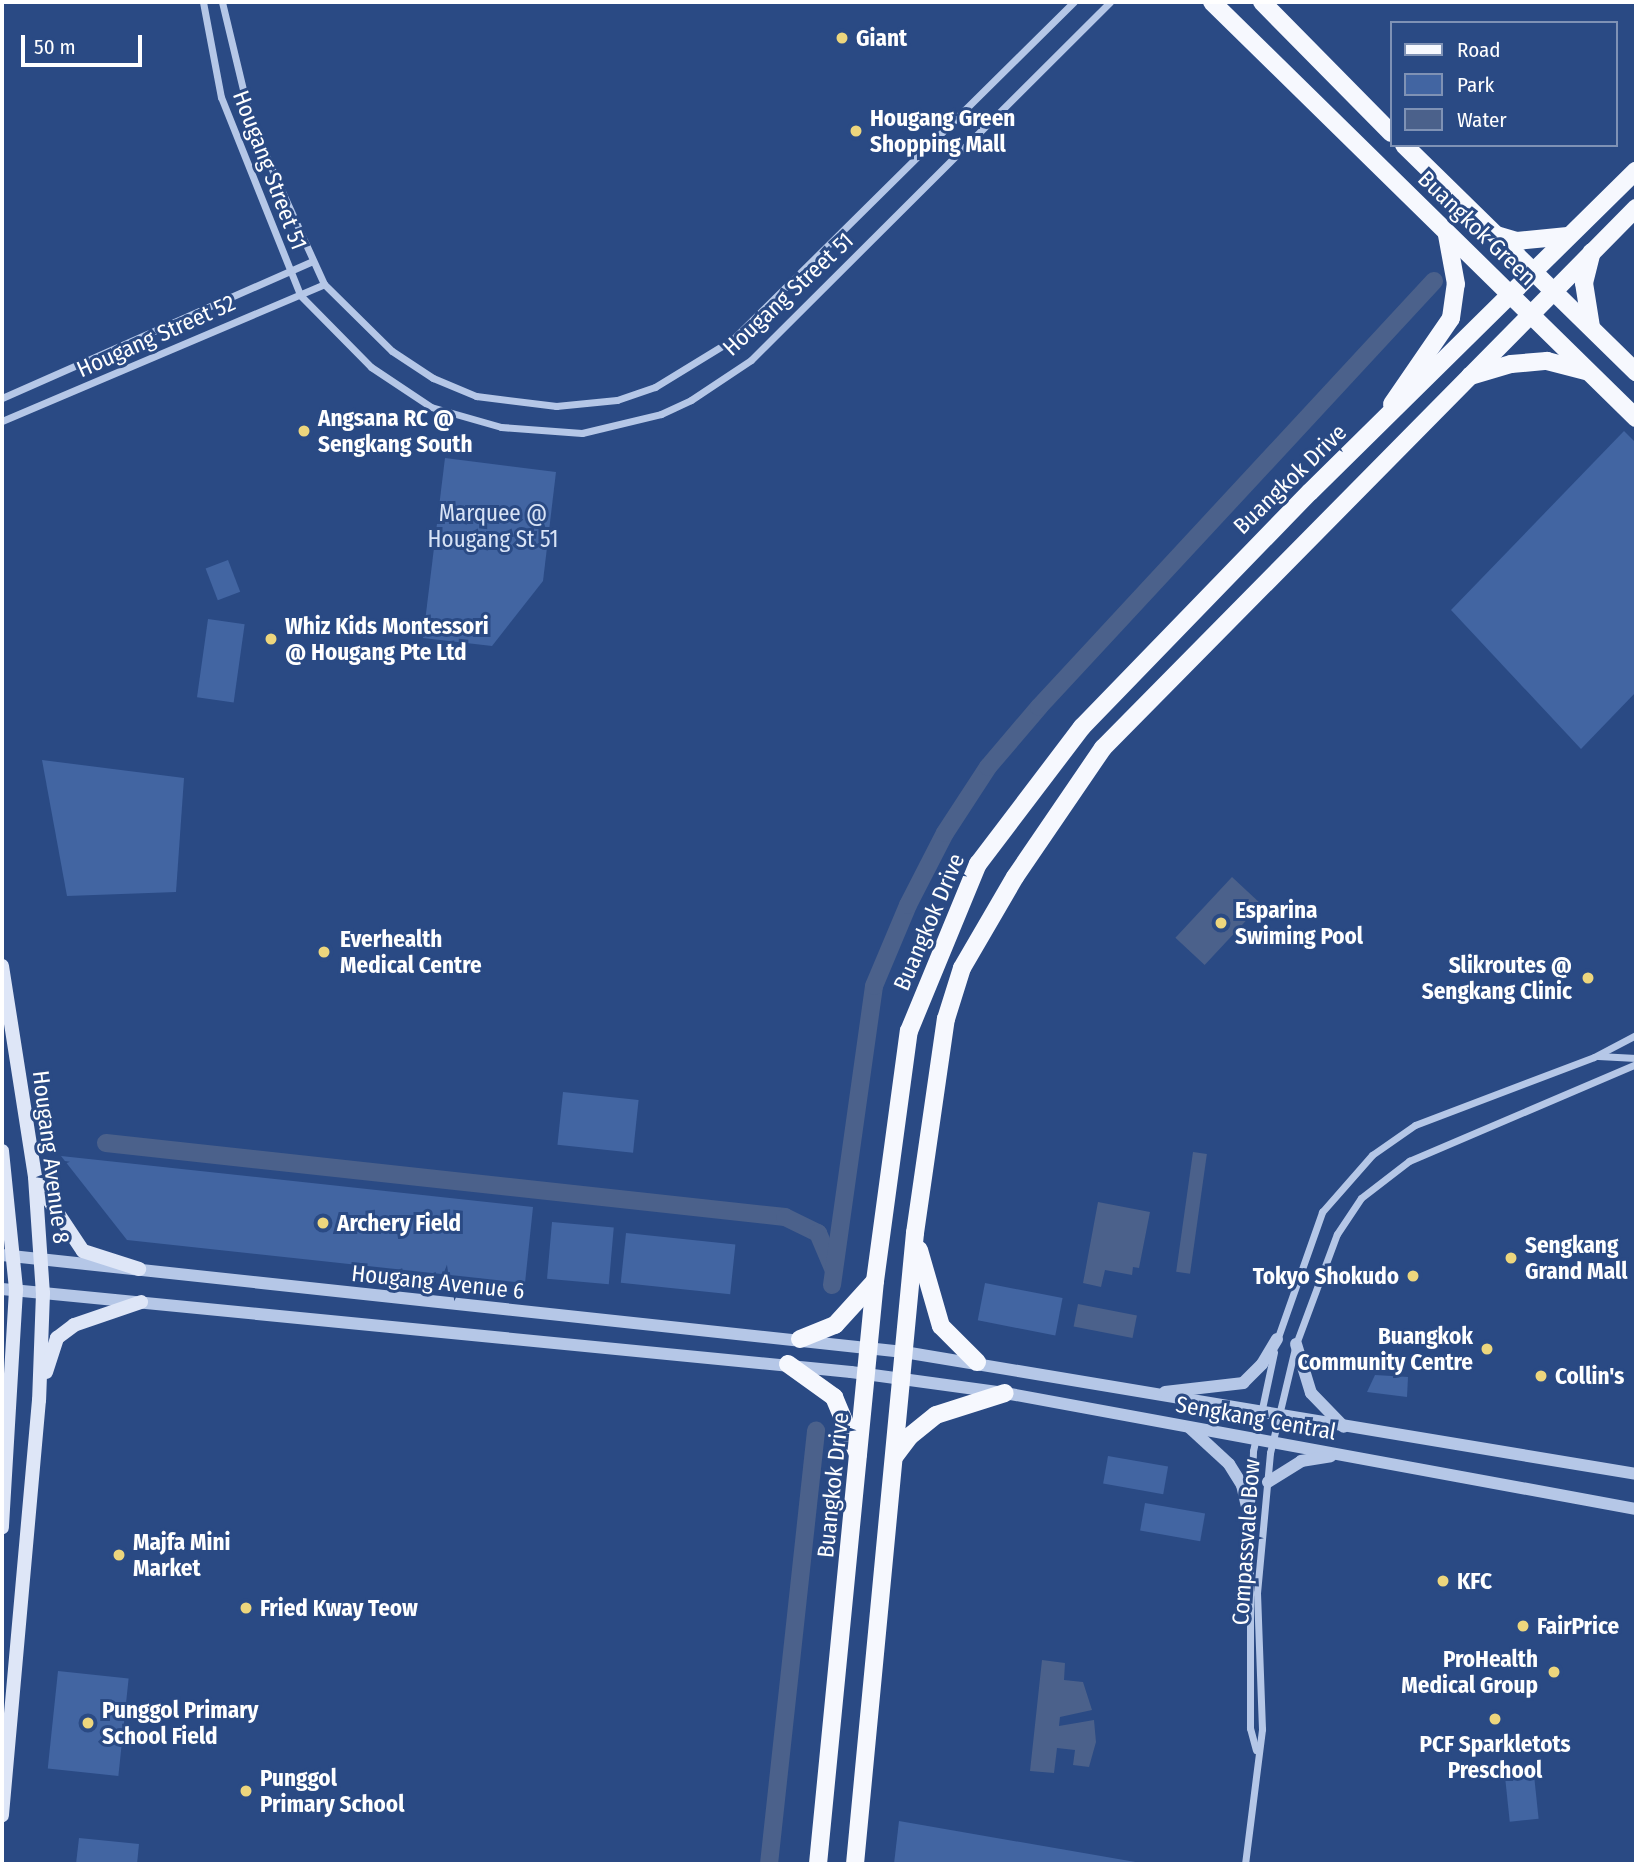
<!DOCTYPE html>
<style>
body{margin:0}
#map{position:relative;width:1638px;height:1866px;overflow:hidden;background:#2a4a84;font-family:"Fira Sans Condensed",sans-serif}
div>[style]{position:absolute}
.green>*{inset:0;background:#4265a2;transform-origin:0 0}
.water>*{inset:0;background:#4b618b;transform-origin:0 0}
.canal>*{height:18px;margin:-9px;padding:0 9px;transform-origin:9px;border-radius:9px;background:#4b618b}
.minor>*{height:7px;margin:-3.5px;padding:0 3.5px;transform-origin:3.5px;border-radius:3.5px;background:#b5c7e7}
.tertiary>*{height:12px;margin:-6px;padding:0 6px;transform-origin:6px;border-radius:6px;background:#b5c7e7}
.secondary>*{height:14px;margin:-7px;padding:0 7px;transform-origin:7px;border-radius:7px;background:#dee6f7}
.primary>*{height:18px;margin:-9px;padding:0 9px;transform-origin:9px;border-radius:9px;background:#f6f8fe}
.dots>*{width:19px;height:19px;translate:-50% -50%;box-sizing:border-box;border:4px solid #2a4a84;border-radius:50%}
span{translate:-50% -50%;white-space:nowrap;text-align:center;line-height:1.15;-webkit-text-stroke:6px #2a4a84;paint-order:stroke}
.poi-label{font-size:23px;color:#fff;font-weight:700}
.left{translate:0 -50%;text-align:left}
.right{translate:-100% -50%;text-align:right}
.street-label{font-size:23px;color:#fff}
.park-label{font-size:23px;color:#d8e3f6}
.frame{position:absolute;inset:0;border:4px solid #fff;pointer-events:none}
.legend{position:absolute;left:1390px;top:21px;width:228px;height:126px;box-sizing:border-box;background:#2a4a84;border:2px solid #7f92b5;margin:0;padding:9px 12px;list-style:none;font-size:21px;color:#fff}
.legend li{display:flex;align-items:center;gap:14px;height:35px}
.legend b{width:35px;border:2px solid #7f92b5}
.scale{position:absolute;left:21px;top:35px;width:121px;height:32px;box-sizing:border-box;border:4px solid #fff;border-top:0;padding-left:9px;font-size:21px;line-height:24px;white-space:nowrap;color:#fff;-webkit-text-stroke:5px #2a4a84;paint-order:stroke}
</style>
<div id="map">
<div class="green">
<i style="clip-path:polygon(1624px 431px,1636px 443px,1636px 692px,1581px 749px,1451px 610px)"></i>
<i style="clip-path:polygon(445px 458px,556px 472px,543px 581px,492px 646px,423px 638px)"></i>
<i style="left:228px;top:560px;width:34px;height:24px;rotate:69deg"></i>
<i style="left:208px;top:619px;width:37px;height:79px;rotate:8deg"></i>
<i style="clip-path:polygon(42px 760px,184px 778px,176px 892px,67px 896px)"></i>
<i style="left:563px;top:1092px;width:76px;height:53px;rotate:6deg"></i>
<i style="clip-path:polygon(61px 1156px,533px 1207px,525px 1283px,127px 1240px)"></i>
<i style="left:552px;top:1222px;width:62px;height:57px;rotate:5deg"></i>
<i style="left:626px;top:1233px;width:110px;height:50px;rotate:6deg"></i>
<i style="left:985px;top:1283px;width:79px;height:38px;rotate:11deg"></i>
<i style="clip-path:polygon(1375px 1375px,1408px 1377px,1407px 1397px,1367px 1392px)"></i>
<i style="left:1108px;top:1456px;width:61px;height:28px;rotate:10deg"></i>
<i style="left:1145px;top:1503px;width:61px;height:28px;rotate:10deg"></i>
<i style="left:58px;top:1671px;width:71px;height:98px;rotate:6deg"></i>
<i style="left:1534px;top:1775px;width:44px;height:29px;rotate:84deg"></i>
<i style="clip-path:polygon(899px 1821px,1147px 1864px,894px 1864px)"></i>
<i style="clip-path:polygon(79px 1838px,139px 1844px,137px 1864px,76px 1864px)"></i>
</div>
<div class="water">
<i style="left:1232px;top:877px;width:40px;height:83px;rotate:43deg"></i>
<i style="left:1193px;top:1152px;width:14px;height:121px;rotate:8deg"></i>
<i style="clip-path:polygon(1098px 1202px,1150px 1212px,1139px 1268px,1133px 1267px,1132px 1275px,1105px 1270px,1101px 1287px,1083px 1283px)"></i>
<i style="left:1078px;top:1304px;width:60px;height:23px;rotate:11deg"></i>
<i style="clip-path:polygon(1042px 1660px,1065px 1663px,1064px 1680px,1083px 1682px,1092px 1710px,1060px 1717px,1059px 1726px,1094px 1720px,1096px 1742px,1089px 1767px,1073px 1765px,1075px 1750px,1057px 1748px,1054px 1773px,1030px 1771px)"></i>
</div>
<div class="canal">
<i style="left:106px;top:1143px;width:683px;rotate:6.22deg"></i>
<i style="left:785px;top:1217px;width:37px;rotate:26deg"></i>
<i style="left:818px;top:1233px;width:39px;rotate:67deg"></i>
<i style="left:832px;top:1285px;width:302px;rotate:-82deg"></i>
<i style="left:874px;top:986px;width:88px;rotate:-67.2deg"></i>
<i style="left:908px;top:905px;width:81px;rotate:-62.8deg"></i>
<i style="left:945px;top:833px;width:79px;rotate:-56.9deg"></i>
<i style="left:988px;top:767px;width:79px;rotate:-49.6deg"></i>
<i style="left:1039px;top:707px;width:581px;rotate:-47.16deg"></i>
<i style="left:769px;top:1864px;width:436px;rotate:-83.8deg"></i>
</div>
<div class="minor">
<i style="left:203px;top:2px;width:97px;rotate:79.3deg"></i>
<i style="left:221px;top:97px;width:213px;rotate:68.2deg"></i>
<i style="left:300px;top:295px;width:101px;rotate:45.4deg"></i>
<i style="left:371px;top:367px;width:72px;rotate:33.7deg"></i>
<i style="left:431px;top:407px;width:73px;rotate:15.9deg"></i>
<i style="left:501px;top:427px;width:81px;rotate:4.2deg"></i>
<i style="left:582px;top:433px;width:81px;rotate:-13.5deg"></i>
<i style="left:661px;top:414px;width:33px;rotate:-25deg"></i>
<i style="left:691px;top:400px;width:72px;rotate:-33.7deg"></i>
<i style="left:751px;top:360px;width:507px;rotate:-44.92deg"></i>
<i style="left:222px;top:2px;width:103px;rotate:76.5deg"></i>
<i style="left:246px;top:102px;width:67px;rotate:69.1deg"></i>
<i style="left:270px;top:165px;width:131px;rotate:65.6deg"></i>
<i style="left:324px;top:284px;width:95px;rotate:44.6deg"></i>
<i style="left:392px;top:351px;width:49px;rotate:33.4deg"></i>
<i style="left:433px;top:378px;width:47px;rotate:22.7deg"></i>
<i style="left:476px;top:396px;width:81px;rotate:7.1deg"></i>
<i style="left:556px;top:406px;width:61px;rotate:-5.6deg"></i>
<i style="left:617px;top:400px;width:40px;rotate:-18.9deg"></i>
<i style="left:655px;top:387px;width:90px;rotate:-31.4deg"></i>
<i style="left:732px;top:340px;width:481px;rotate:-44.7deg"></i>
<i style="left:2px;top:398px;width:339px;rotate:-23.8deg"></i>
<i style="left:2px;top:421px;width:350px;rotate:-23deg"></i>
<i style="left:1598px;top:1056px;width:38px;rotate:3deg"></i>
<i style="left:1277px;top:1340px;width:136px;rotate:-70.6deg"></i>
<i style="left:1322px;top:1212px;width:76px;rotate:-48.7deg"></i>
<i style="left:1372px;top:1155px;width:52px;rotate:-34.9deg"></i>
<i style="left:1415px;top:1125px;width:191px;rotate:-20.8deg"></i>
<i style="left:1594px;top:1057px;width:47px;rotate:-27.6deg"></i>
<i style="left:1251px;top:1506px;width:55px;rotate:-87.9deg"></i>
<i style="left:1253px;top:1451px;width:101px;rotate:-78deg"></i>
<i style="left:1250px;top:1518px;width:210px;rotate:90deg"></i>
<i style="left:1250px;top:1728px;width:23px;rotate:75deg"></i>
<i style="left:1245px;top:1864px;width:136px;rotate:-82.8deg"></i>
<i style="left:1262px;top:1729px;width:136px;rotate:-92.1deg"></i>
<i style="left:1257px;top:1593px;width:141px;rotate:-84.7deg"></i>
<i style="left:1270px;top:1453px;width:112px;rotate:-76.6deg"></i>
<i style="left:1296px;top:1344px;width:117px;rotate:-69.6deg"></i>
<i style="left:1337px;top:1234px;width:43px;rotate:-56.3deg"></i>
<i style="left:1361px;top:1198px;width:61px;rotate:-37.6deg"></i>
<i style="left:1409px;top:1161px;width:247px;rotate:-23.1deg"></i>
</div>
<div class="tertiary">
<i style="left:2px;top:1255px;width:907px;rotate:6.14deg"></i>
<i style="left:904px;top:1352px;width:742px;rotate:9.46deg"></i>
<i style="left:2px;top:1289px;width:853px;rotate:5.58deg"></i>
<i style="left:851px;top:1372px;width:155px;rotate:7.8deg"></i>
<i style="left:1005px;top:1393px;width:642px;rotate:10.42deg"></i>
<i style="left:1296px;top:1344px;width:51px;rotate:73deg"></i>
<i style="left:1311px;top:1393px;width:47px;rotate:45.9deg"></i>
<i style="left:1165px;top:1392px;width:79px;rotate:-6.6deg"></i>
<i style="left:1243px;top:1383px;width:27px;rotate:-45deg"></i>
<i style="left:1262px;top:1364px;width:29px;rotate:-59deg"></i>
<i style="left:1190px;top:1428px;width:53px;rotate:42.7deg"></i>
<i style="left:1229px;top:1464px;width:25px;rotate:58deg"></i>
<i style="left:1242px;top:1485px;width:37px;rotate:77deg"></i>
<i style="left:1268px;top:1482px;width:39px;rotate:-32deg"></i>
<i style="left:1301px;top:1461px;width:30px;rotate:-9deg"></i>
</div>
<div class="secondary">
<i style="left:2px;top:966px;width:214px;rotate:81.1deg"></i>
<i style="left:35px;top:1177px;width:116px;rotate:86.1deg"></i>
<i style="left:43px;top:1293px;width:107px;rotate:92.1deg"></i>
<i style="left:39px;top:1400px;width:417px;rotate:95.1deg"></i>
<i style="left:2px;top:1151px;width:140px;rotate:84.2deg"></i>
<i style="left:16px;top:1290px;width:238px;rotate:93.4deg"></i>
<i style="left:37px;top:1182px;width:83px;rotate:56.3deg"></i>
<i style="left:83px;top:1251px;width:59px;rotate:17.8deg"></i>
<i style="left:46px;top:1372px;width:36px;rotate:-72deg"></i>
<i style="left:57px;top:1338px;width:21px;rotate:-37deg"></i>
<i style="left:74px;top:1325px;width:71px;rotate:-18.9deg"></i>
</div>
<div class="primary">
<i style="left:1212px;top:2px;width:594px;rotate:44.45deg"></i>
<i style="left:1262px;top:2px;width:184px;rotate:45.4deg"></i>
<i style="left:1404px;top:145px;width:325px;rotate:44.4deg"></i>
<i style="left:1496px;top:235px;width:22px;rotate:16deg"></i>
<i style="left:1517px;top:241px;width:51px;rotate:-5.6deg"></i>
<i style="left:1591px;top:327px;width:45px;rotate:-99deg"></i>
<i style="left:1584px;top:283px;width:32px;rotate:-76deg"></i>
<i style="left:1470px;top:376px;width:43px;rotate:-16.3deg"></i>
<i style="left:1511px;top:364px;width:36px;rotate:-5deg"></i>
<i style="left:1547px;top:361px;width:43px;rotate:14.7deg"></i>
<i style="left:1392px;top:404px;width:104px;rotate:-55.5deg"></i>
<i style="left:1451px;top:318px;width:34px;rotate:-82deg"></i>
<i style="left:1456px;top:284px;width:50px;rotate:-100.4deg"></i>
<i style="left:919px;top:1250px;width:79px;rotate:73.9deg"></i>
<i style="left:941px;top:1326px;width:51px;rotate:45deg"></i>
<i style="left:800px;top:1339px;width:38px;rotate:-22deg"></i>
<i style="left:835px;top:1325px;width:59px;rotate:-47.7deg"></i>
<i style="left:788px;top:1364px;width:57px;rotate:35.7deg"></i>
<i style="left:834px;top:1397px;width:62px;rotate:67.2deg"></i>
<i style="left:894px;top:1457px;width:26px;rotate:-53deg"></i>
<i style="left:910px;top:1436px;width:33px;rotate:-39deg"></i>
<i style="left:936px;top:1415px;width:72px;rotate:-17.7deg"></i>
<i style="left:818px;top:1864px;width:586px;rotate:-84.42deg"></i>
<i style="left:875px;top:1281px;width:252px;rotate:-82.3deg"></i>
<i style="left:909px;top:1031px;width:181px;rotate:-67.6deg"></i>
<i style="left:978px;top:864px;width:172px;rotate:-52.8deg"></i>
<i style="left:1082px;top:727px;width:327px;rotate:-45.9deg"></i>
<i style="left:1310px;top:492px;width:458px;rotate:-44.6deg"></i>
<i style="left:855px;top:1864px;width:634px;rotate:-84.57deg"></i>
<i style="left:915px;top:1233px;width:216px;rotate:-81.8deg"></i>
<i style="left:946px;top:1019px;width:53px;rotate:-72.6deg"></i>
<i style="left:962px;top:968px;width:105px;rotate:-59.8deg"></i>
<i style="left:1015px;top:877px;width:156px;rotate:-55.7deg"></i>
<i style="left:1103px;top:748px;width:759px;rotate:-45.37deg"></i>
</div>
<div class="dots">
<i style="left:842px;top:38px;background:#edd67d"></i>
<i style="left:856px;top:131px;background:#edd67d"></i>
<i style="left:304px;top:431px;background:#edd67d"></i>
<i style="left:271px;top:639px;background:#edd67d"></i>
<i style="left:1221px;top:923px;background:#edd67d"></i>
<i style="left:324px;top:952px;background:#edd67d"></i>
<i style="left:1588px;top:978px;background:#edd67d"></i>
<i style="left:323px;top:1223px;background:#edd67d"></i>
<i style="left:1511px;top:1258px;background:#edd67d"></i>
<i style="left:1413px;top:1276px;background:#edd67d"></i>
<i style="left:1487px;top:1349px;background:#edd67d"></i>
<i style="left:1541px;top:1376px;background:#edd67d"></i>
<i style="left:119px;top:1555px;background:#edd67d"></i>
<i style="left:1443px;top:1581px;background:#edd67d"></i>
<i style="left:246px;top:1608px;background:#edd67d"></i>
<i style="left:1523px;top:1626px;background:#edd67d"></i>
<i style="left:1554px;top:1672px;background:#edd67d"></i>
<i style="left:1495px;top:1719px;background:#edd67d"></i>
<i style="left:88px;top:1723px;background:#edd67d"></i>
<i style="left:246px;top:1791px;background:#edd67d"></i>
</div>
<div class="poi-label">
<span class="left" style="left:856px;top:38px">Giant</span>
<span class="left" style="left:870px;top:131px">Hougang Green<br>Shopping Mall</span>
<span class="left" style="left:318px;top:431px">Angsana RC @<br>Sengkang South</span>
<span class="left" style="left:285px;top:639px">Whiz Kids Montessori<br>@ Hougang Pte Ltd</span>
<span class="left" style="left:1235px;top:923px">Esparina<br>Swiming Pool</span>
<span class="left" style="left:340px;top:952px">Everhealth<br>Medical Centre</span>
<span class="right" style="left:1572px;top:978px">Slikroutes @<br>Sengkang Clinic</span>
<span class="left" style="left:337px;top:1223px">Archery Field</span>
<span class="left" style="left:1525px;top:1258px">Sengkang<br>Grand Mall</span>
<span class="right" style="left:1399px;top:1276px">Tokyo Shokudo</span>
<span class="right" style="left:1473px;top:1349px">Buangkok<br>Community Centre</span>
<span class="left" style="left:1555px;top:1376px">Collin's</span>
<span class="left" style="left:133px;top:1555px">Majfa Mini<br>Market</span>
<span class="left" style="left:1457px;top:1581px">KFC</span>
<span class="left" style="left:260px;top:1608px">Fried Kway Teow</span>
<span class="left" style="left:1537px;top:1626px">FairPrice</span>
<span class="right" style="left:1538px;top:1672px">ProHealth<br>Medical Group</span>
<span class="left" style="left:102px;top:1723px">Punggol Primary<br>School Field</span>
<span style="left:1495px;top:1757px">PCF Sparkletots<br>Preschool</span>
<span class="left" style="left:260px;top:1791px">Punggol<br>Primary School</span>
</div>
<div class="street-label">
<span style="left:270px;top:170px;rotate:69deg">Hougang Street 51</span>
<span style="left:1477px;top:228px;rotate:44deg">Buangkok Green</span>
<span style="left:788px;top:294px;rotate:-43deg">Hougang Street 51</span>
<span style="left:156px;top:336px;rotate:-24deg">Hougang Street 52</span>
<span style="left:1290px;top:479px;rotate:-44deg">Buangkok Drive</span>
<span style="left:929px;top:922px;rotate:-67deg">Buangkok Drive</span>
<span style="left:51px;top:1157px;rotate:83deg">Hougang Avenue 8</span>
<span style="left:438px;top:1282px;rotate:6deg">Hougang Avenue 6</span>
<span style="left:1256px;top:1418px;rotate:10deg">Sengkang Central</span>
<span style="left:833px;top:1485px;rotate:-84deg">Buangkok Drive</span>
<span style="left:1246px;top:1542px;rotate:-86deg">Compassvale Bow</span>
</div>
<div class="park-label">
<span style="left:493px;top:526px">Marquee @<br>Hougang St 51</span>
</div>
<div class="frame"></div>
<ul class="legend">
<li><b style="height:9px;background:#f6f8fe"></b>Road</li>
<li><b style="height:19px;background:#4265a2"></b>Park</li>
<li><b style="height:19px;background:#4b618b"></b>Water</li>
</ul>
<div class="scale">50 m</div>
</div>
